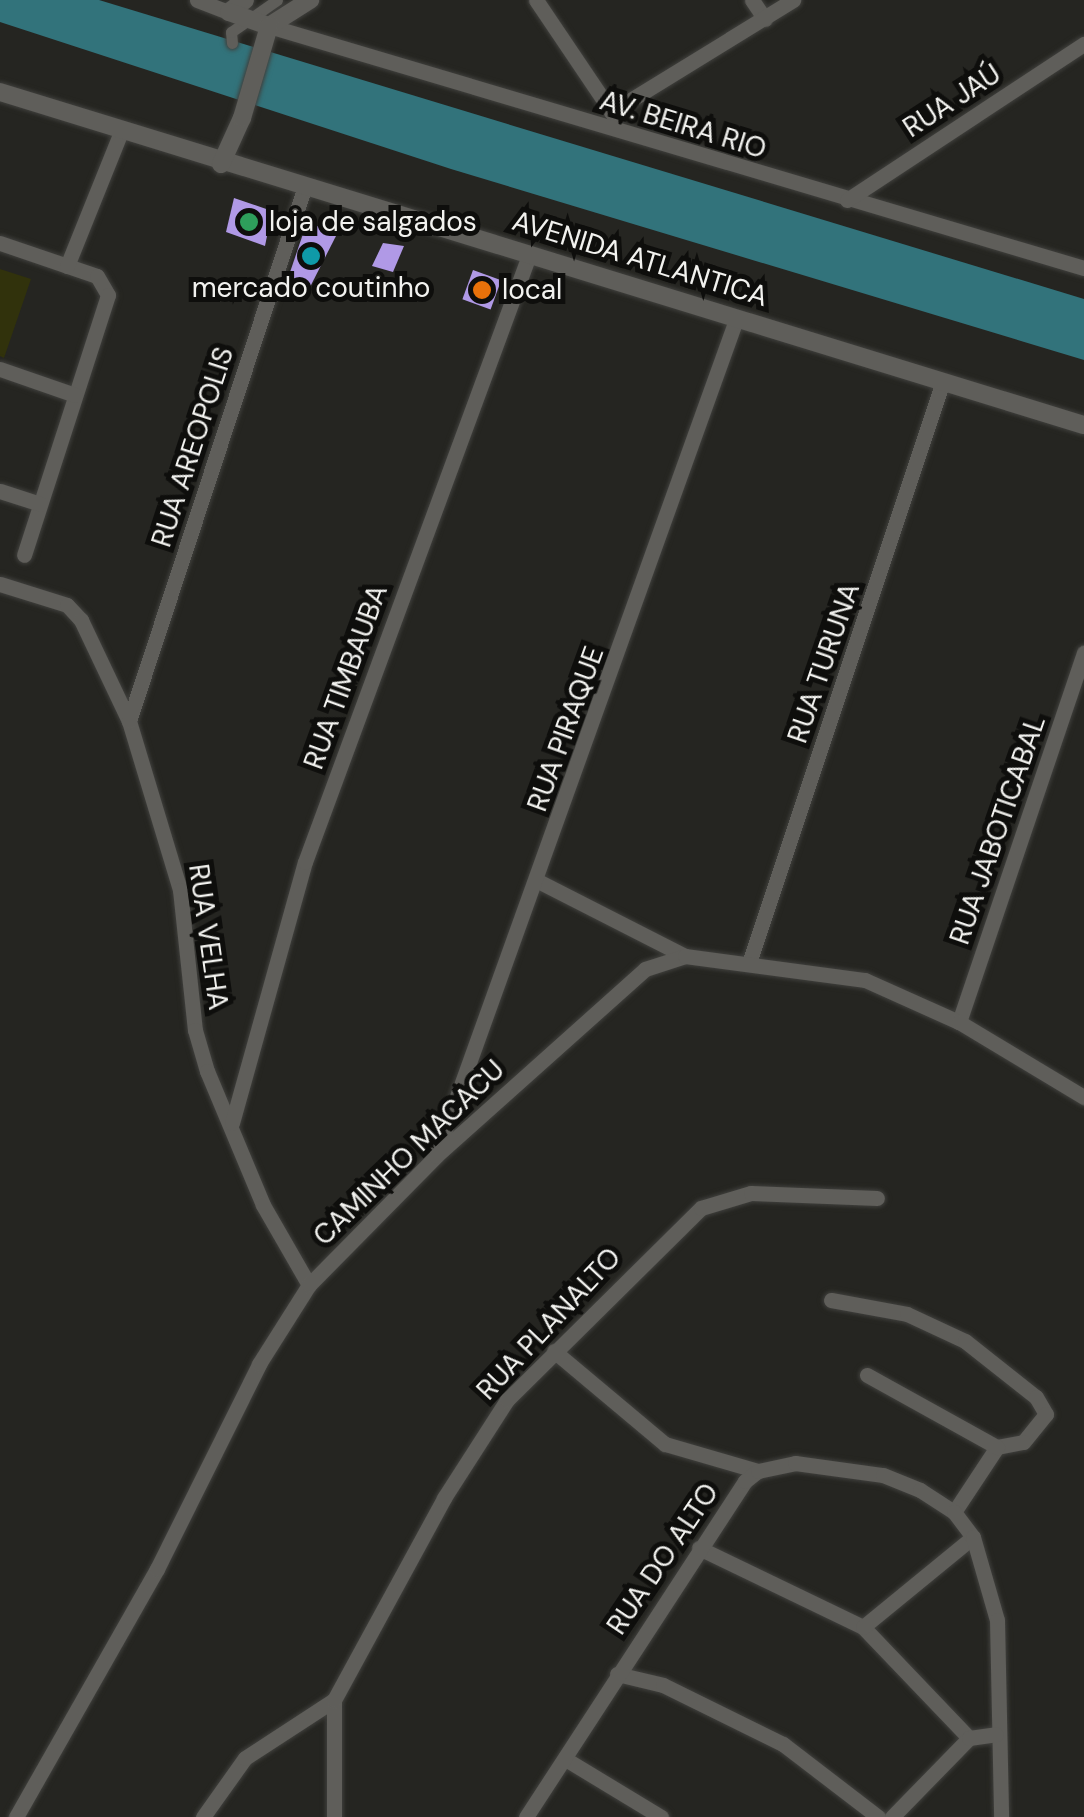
<!DOCTYPE html>
<meta charset="utf-8">
<style>
body{margin:0}
#map{position:relative;width:1084px;height:1817px;overflow:hidden;background:#252521;font-family:"DM Sans",sans-serif}
div>[style]{position:absolute}
.green>*{inset:0;background:#31320c}
.water>*{inset:0;background:#32737b}
.building>*{inset:0;background:#b099e6;transform-origin:0 0}
.roads{filter:drop-shadow(0 0 2px #40403d) drop-shadow(0 0 2px #40403d)}
.pedestrian>*{height:11px;margin:-5.5px;padding:0 5.5px;transform-origin:5.5px;border-radius:5.5px;background:#5f5e5a}
.minor>*{height:15px;margin:-7.5px;padding:0 7.5px;transform-origin:7.5px;border-radius:7.5px;background:#5f5e5a}
.tertiary>*{height:18px;margin:-9px;padding:0 9px;transform-origin:9px;border-radius:9px;background:#5f5e5a}
.dots>*{width:28px;height:28px;translate:-50% -50%;box-sizing:border-box;border:5px solid #0e0e0c;border-radius:50%}
span{translate:-50% -50%;white-space:nowrap;text-align:center;line-height:1.15;-webkit-text-stroke:10px #0e0e0c;paint-order:stroke}
.street-label{font-size:28px;color:#f2f2ef}
.poi-label{font-size:28px;color:#f2f2ef}
.left{translate:0 -50%;text-align:left}
</style>
<div id="map">
<div class="green">
<i style="clip-path:polygon(0 269px,31px 279px,4px 358px,0 356px)"></i>
</div>
<div class="water">
<i style="clip-path:polygon(0 0,99px 0,1084px 299px,1084px 360px,451px 169px,0 22px)"></i>
</div>
<div class="building">
<i style="clip-path:polygon(234px 198px,272px 211px,265px 246px,226px 232px)"></i>
<i style="clip-path:polygon(307px 222px,337px 234px,308px 291px,288px 278px)"></i>
<i style="clip-path:polygon(383px 243px,404px 246px,393px 272px,372px 266px)"></i>
<i style="left:473px;top:270px;width:30px;height:31px;rotate:20deg"></i>
</div>
<div class="roads">
<div class="pedestrian">
<i style="left:232px;top:43px;width:11px;rotate:-95deg"></i>
<i style="left:231px;top:32px;width:56px;rotate:-34.8deg"></i>
</div>
<div class="minor">
<i style="left:197px;top:0;width:34px;rotate:21deg"></i>
<i style="left:536px;top:0;width:141px;rotate:56deg"></i>
<i style="left:752px;top:0;width:23px;rotate:56deg"></i>
<i style="left:269px;top:26px;width:850px;rotate:16.54deg"></i>
<i style="left:611px;top:112px;width:214px;rotate:-31.6deg"></i>
<i style="left:847px;top:200px;width:284px;rotate:-33.4deg"></i>
<i style="left:0;top:243px;width:102px;rotate:18.8deg"></i>
<i style="left:97px;top:276px;width:22px;rotate:60deg"></i>
<i style="left:108px;top:295px;width:273px;rotate:107.9deg"></i>
<i style="left:67px;top:266px;width:148px;rotate:-68.1deg"></i>
<i style="left:0;top:369px;width:79px;rotate:19.1deg"></i>
<i style="left:0;top:491px;width:42px;rotate:18deg"></i>
<i style="left:0;top:584px;width:70px;rotate:17.4deg"></i>
<i style="left:67px;top:605px;width:21px;rotate:47deg"></i>
<i style="left:81px;top:620px;width:112px;rotate:64.6deg"></i>
<i style="left:129px;top:721px;width:177px;rotate:73.2deg"></i>
<i style="left:180px;top:890px;width:141px;rotate:83.9deg"></i>
<i style="left:195px;top:1030px;width:43px;rotate:73.7deg"></i>
<i style="left:207px;top:1071px;width:145px;rotate:67.3deg"></i>
<i style="left:263px;top:1205px;width:92px;rotate:60.1deg"></i>
<i style="left:129px;top:721px;width:560px;rotate:-71.79deg"></i>
<i style="left:538px;top:881px;width:165px;rotate:27deg"></i>
<i style="left:750px;top:960px;width:610px;rotate:-71.57deg"></i>
<i style="left:959px;top:1022px;width:390px;rotate:-71.3deg"></i>
<i style="left:232px;top:1123px;width:271px;rotate:-74.4deg"></i>
<i style="left:305px;top:862px;width:647px;rotate:-69.74deg"></i>
<i style="left:437px;top:1152px;width:887px;rotate:-70.24deg"></i>
<i style="left:831px;top:1300px;width:77px;rotate:10.4deg"></i>
<i style="left:907px;top:1314px;width:64px;rotate:25deg"></i>
<i style="left:965px;top:1341px;width:90px;rotate:38.3deg"></i>
<i style="left:1036px;top:1397px;width:20px;rotate:60deg"></i>
<i style="left:1046px;top:1414px;width:36px;rotate:129deg"></i>
<i style="left:1023px;top:1442px;width:26px;rotate:169deg"></i>
<i style="left:997px;top:1447px;width:78px;rotate:123.5deg"></i>
<i style="left:554px;top:1351px;width:145px;rotate:40deg"></i>
<i style="left:665px;top:1444px;width:97px;rotate:16.2deg"></i>
<i style="left:867px;top:1375px;width:149px;rotate:29deg"></i>
<i style="left:699px;top:1548px;width:182px;rotate:25.7deg"></i>
<i style="left:863px;top:1627px;width:153px;rotate:46.3deg"></i>
<i style="left:863px;top:1627px;width:142px;rotate:-39.3deg"></i>
<i style="left:617px;top:1674px;width:47px;rotate:13.4deg"></i>
<i style="left:663px;top:1685px;width:134px;rotate:26.2deg"></i>
<i style="left:783px;top:1744px;width:120px;rotate:37.5deg"></i>
<i style="left:567px;top:1760px;width:110px;rotate:31.2deg"></i>
<i style="left:16px;top:1817px;width:285px;rotate:-60.4deg"></i>
<i style="left:157px;top:1569px;width:229px;rotate:-63.5deg"></i>
<i style="left:259px;top:1364px;width:93px;rotate:-57.7deg"></i>
<i style="left:309px;top:1285px;width:181px;rotate:-45.4deg"></i>
<i style="left:436px;top:1156px;width:280px;rotate:-41.8deg"></i>
<i style="left:645px;top:969px;width:42px;rotate:-18deg"></i>
<i style="left:685px;top:956px;width:182px;rotate:7.6deg"></i>
<i style="left:865px;top:980px;width:103px;rotate:24.1deg"></i>
<i style="left:959px;top:1022px;width:146px;rotate:31deg"></i>
<i style="left:203px;top:1817px;width:72px;rotate:-54.6deg"></i>
<i style="left:245px;top:1758px;width:106px;rotate:-33.1deg"></i>
<i style="left:334px;top:1817px;width:117px;rotate:-90deg"></i>
<i style="left:334px;top:1700px;width:230px;rotate:-61.4deg"></i>
<i style="left:444px;top:1498px;width:117px;rotate:-57.3deg"></i>
<i style="left:507px;top:1400px;width:273px;rotate:-44.7deg"></i>
<i style="left:701px;top:1208px;width:52px;rotate:-16.7deg"></i>
<i style="left:751px;top:1193px;width:126px;rotate:2.3deg"></i>
<i style="left:526px;top:1817px;width:401px;rotate:-56.9deg"></i>
<i style="left:745px;top:1481px;width:16px;rotate:-38deg"></i>
<i style="left:758px;top:1471px;width:38px;rotate:-12deg"></i>
<i style="left:795px;top:1463px;width:89px;rotate:7.8deg"></i>
<i style="left:883px;top:1475px;width:40px;rotate:22deg"></i>
<i style="left:920px;top:1490px;width:40px;rotate:32.9deg"></i>
<i style="left:954px;top:1512px;width:31px;rotate:53deg"></i>
<i style="left:973px;top:1537px;width:86px;rotate:73.9deg"></i>
<i style="left:997px;top:1620px;width:197px;rotate:88.8deg"></i>
<i style="left:892px;top:1817px;width:110px;rotate:-45.7deg"></i>
<i style="left:969px;top:1738px;width:27px;rotate:-8deg"></i>
</div>
<div class="tertiary">
<i style="left:245px;top:0;width:20px;rotate:143deg"></i>
<i style="left:229px;top:12px;width:42px;rotate:19.3deg"></i>
<i style="left:269px;top:26px;width:49px;rotate:-32.4deg"></i>
<i style="left:0;top:92px;width:1134px;rotate:17.08deg"></i>
<i style="left:221px;top:164px;width:51px;rotate:-65.5deg"></i>
<i style="left:242px;top:118px;width:96px;rotate:-73.6deg"></i>
</div>
</div>
<div class="dots">
<i style="left:249px;top:222px;background:#2e9e5b"></i>
<i style="left:311px;top:256px;background:#0f9aa8"></i>
<i style="left:482px;top:290px;background:#e8710a"></i>
</div>
<div class="street-label">
<span style="left:952px;top:101px;rotate:-33deg">RUA JAÚ</span>
<span style="left:683px;top:125px;rotate:17deg">AV. BEIRA RIO</span>
<span style="left:640px;top:259px;rotate:17deg">AVENIDA ATLANTICA</span>
<span style="left:193px;top:447px;rotate:-72deg">RUA AREOPOLIS</span>
<span style="left:824px;top:663px;rotate:-71deg">RUA TURUNA</span>
<span style="left:346px;top:677px;rotate:-70deg">RUA TIMBAUBA</span>
<span style="left:566px;top:729px;rotate:-70deg">RUA PIRAQUE</span>
<span style="left:998px;top:830px;rotate:-71deg">RUA JABOTICABAL</span>
<span style="left:208px;top:937px;rotate:82deg">RUA VELHA</span>
<span style="left:409px;top:1153px;rotate:-44deg">CAMINHO MACACU</span>
<span style="left:549px;top:1324px;rotate:-47deg">RUA PLANALTO</span>
<span style="left:663px;top:1559px;rotate:-56deg">RUA DO ALTO</span>
</div>
<div class="poi-label">
<span class="left" style="left:269px;top:222px">loja de salgados</span>
<span style="left:311px;top:288px">mercado coutinho</span>
<span class="left" style="left:502px;top:290px">local</span>
</div>
</div>
